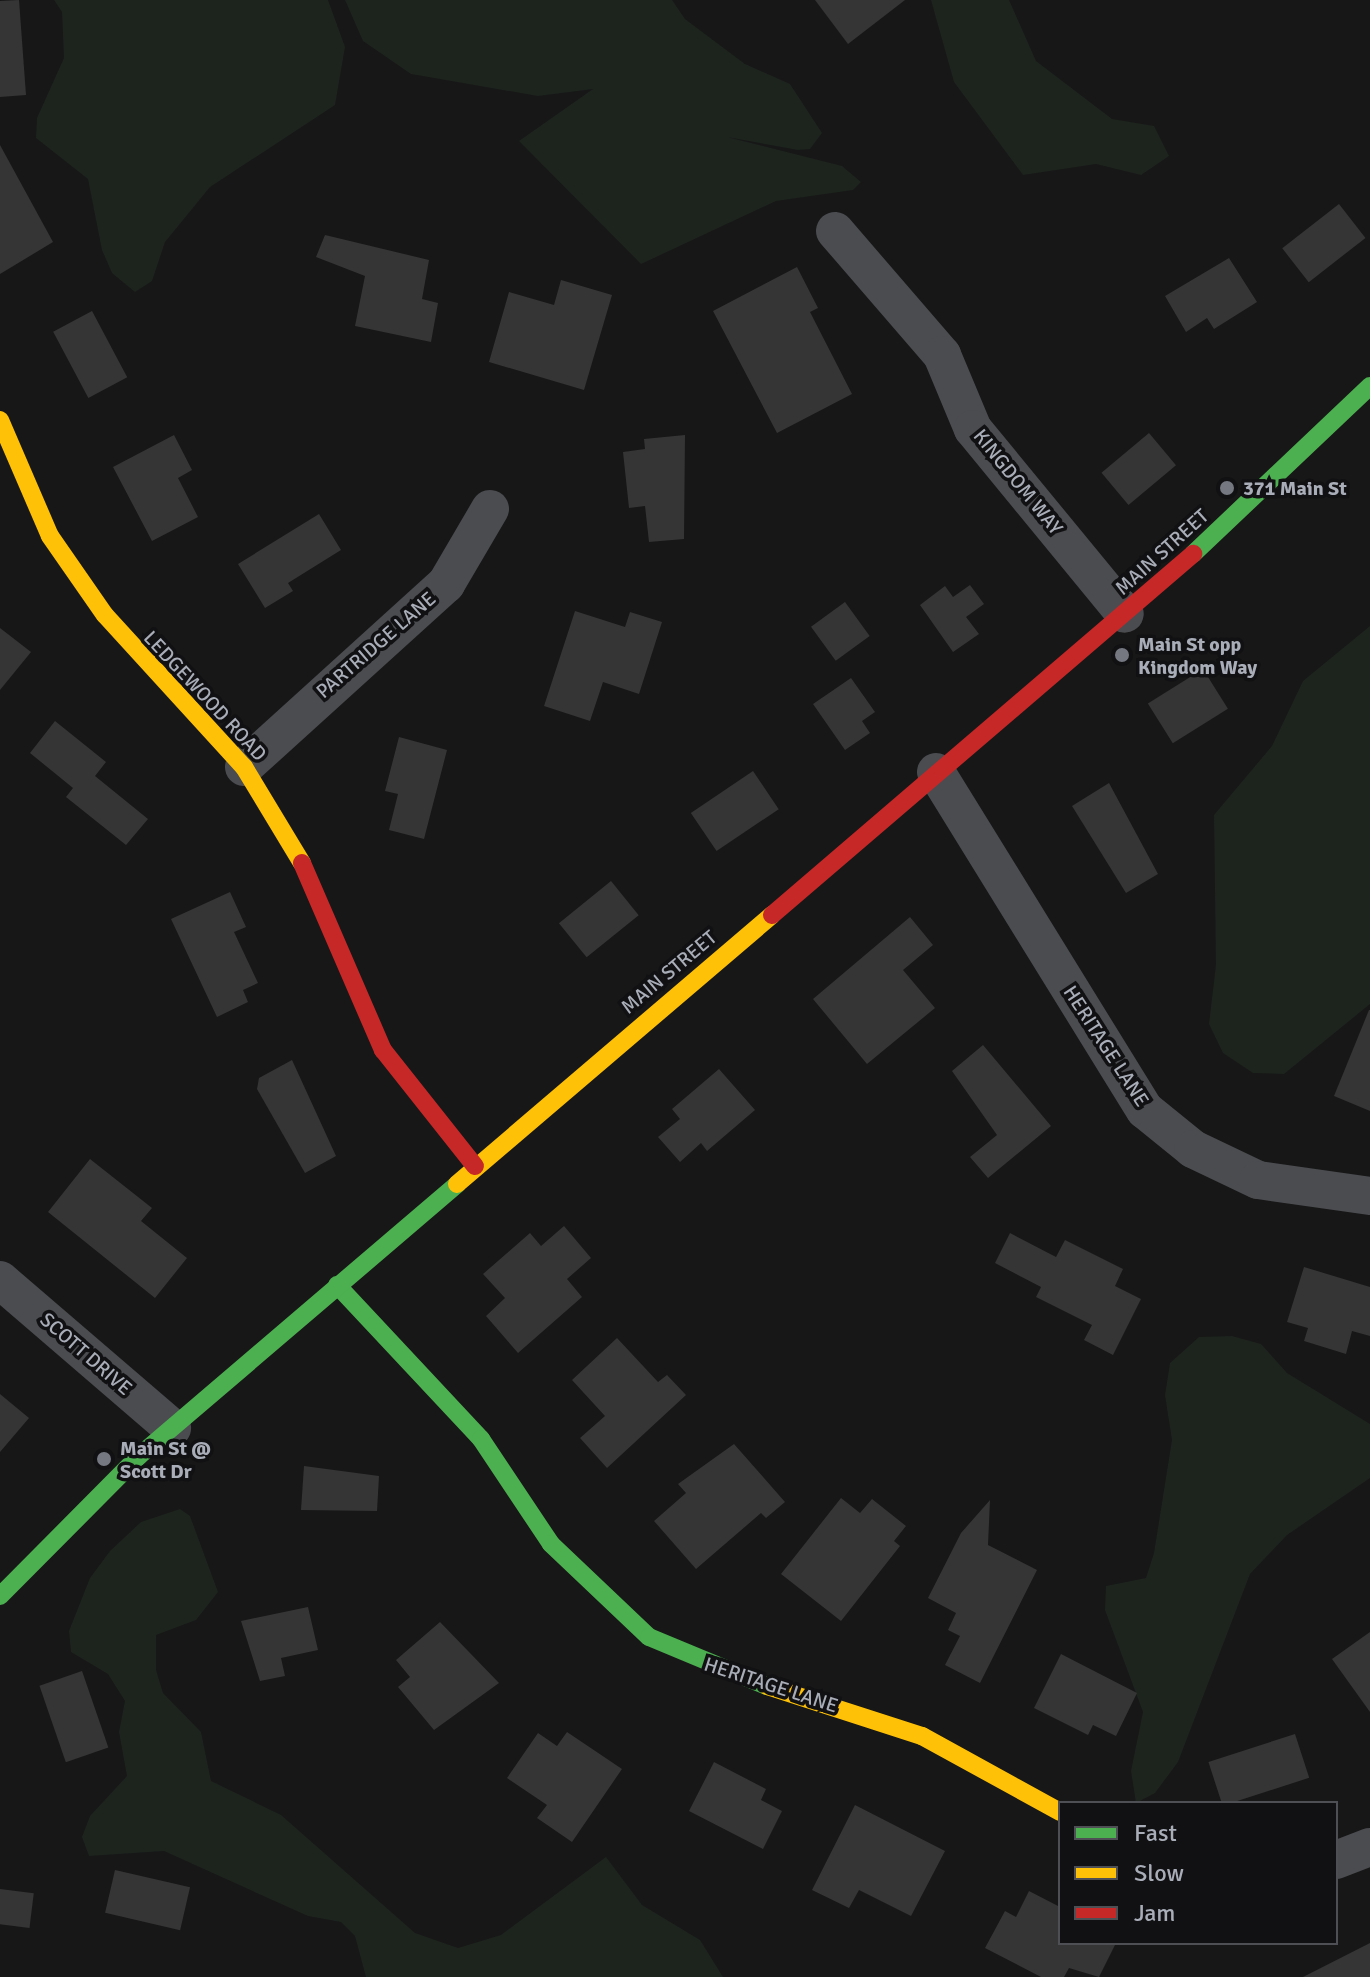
<!DOCTYPE html>
<style>
body{margin:0}
#map{position:relative;width:1370px;height:1977px;overflow:hidden;background:#171717;font-family:Signika,sans-serif}
div>[style]{position:absolute}
.green>*{inset:0;background:#1d241e}
.building>*{inset:0;background:#353536;transform-origin:0 0}
.street>*{height:38px;margin:-19px;padding:0 19px;transform-origin:19px;border-radius:19px;background:#4b4c50}
.fast>*{height:18px;margin:-9px;padding:0 9px;transform-origin:9px;border-radius:9px;background:#4caf50}
.slow>*{height:18px;margin:-9px;padding:0 9px;transform-origin:9px;border-radius:9px;background:#ffc107}
.jam>*{height:18px;margin:-9px;padding:0 9px;transform-origin:9px;border-radius:9px;background:#c62828}
.dots>*{width:22px;height:22px;translate:-50% -50%;box-sizing:border-box;border:4px solid #111113;border-radius:50%}
span{translate:-50% -50%;white-space:nowrap;text-align:center;line-height:1.15;-webkit-text-stroke:7px #111113;paint-order:stroke}
.street-label{font-size:20px;color:#a8adb8}
.poi-label{font-size:20px;color:#a8adb8;font-weight:700}
.left{translate:0 -50%;text-align:left}
.legend{position:absolute;left:1058px;top:1801px;width:280px;height:144px;box-sizing:border-box;background:#111113;border:2px solid #4d4f55;margin:0;padding:10px 14px;list-style:none;font-size:24px;color:#a8adb8}
.legend li{display:flex;align-items:center;gap:16px;height:40px}
.legend b{width:40px;border:2px solid #4d4f55}
</style>
<div id="map">
<div class="green">
<i style="clip-path:polygon(54px 0,328px 0,345px 47px,335px 105px,210px 187px,165px 242px,152px 281px,135px 292px,112px 273px,102px 250px,88px 179px,36px 138px,37px 118px,64px 58px,62px 12px)"></i>
<i style="clip-path:polygon(345px 0,672px 0,685px 19px,745px 64px,790px 84px,822px 133px,810px 149px,798px 150px,727px 137px,842px 166px,861px 182px,853px 190px,776px 201px,641px 264px,519px 141px,593px 89px,538px 96px,411px 74px,363px 41px)"></i>
<i style="clip-path:polygon(931px 0,1009px 0,1036px 61px,1112px 119px,1154px 126px,1169px 156px,1141px 175px,1096px 164px,1023px 175px,954px 82px)"></i>
<i style="clip-path:polygon(1370px 626px,1370px 1004px,1284px 1074px,1253px 1073px,1223px 1053px,1209px 1024px,1216px 965px,1214px 815px,1272px 746px,1303px 681px)"></i>
<i style="clip-path:polygon(1232px 1336px,1261px 1344px,1287px 1373px,1370px 1424px,1370px 1478px,1287px 1535px,1250px 1574px,1178px 1762px,1155px 1793px,1136px 1803px,1131px 1771px,1143px 1712px,1105px 1610px,1106px 1586px,1146px 1578px,1154px 1553px,1172px 1440px,1165px 1395px,1170px 1363px,1199px 1337px)"></i>
<i style="clip-path:polygon(180px 1509px,190px 1516px,218px 1592px,196px 1620px,156px 1635px,156px 1670px,163px 1693px,201px 1732px,211px 1781px,281px 1815px,415px 1933px,458px 1948px,501px 1935px,606px 1857px,642px 1905px,700px 1940px,723px 1977px,366px 1977px,355px 1936px,341px 1922px,308px 1916px,164px 1851px,89px 1856px,82px 1837px,90px 1816px,127px 1776px,119px 1732px,125px 1701px,108px 1674px,71px 1652px,69px 1631px,90px 1578px,110px 1551px,141px 1522px)"></i>
</div>
<div class="building">
<i style="clip-path:polygon(19px 0,26px 95px,0 97px,0 1px)"></i>
<i style="clip-path:polygon(815px 0,905px 0,848px 44px)"></i>
<i style="clip-path:polygon(0 145px,53px 242px,0 274px)"></i>
<i style="left:1339px;top:204px;width:43px;height:72px;rotate:52deg"></i>
<i style="clip-path:polygon(325px 235px,429px 260px,422px 299px,438px 303px,431px 342px,355px 326px,365px 276px,316px 257px)"></i>
<i style="clip-path:polygon(1229px 258px,1257px 302px,1214px 329px,1207px 318px,1186px 332px,1165px 296px)"></i>
<i style="clip-path:polygon(797px 267px,818px 308px,810px 312px,852px 394px,777px 433px,713px 311px)"></i>
<i style="clip-path:polygon(561px 280px,612px 295px,584px 390px,489px 362px,509px 292px,554px 305px)"></i>
<i style="left:92px;top:311px;width:75px;height:44px;rotate:62deg"></i>
<i style="left:1149px;top:433px;width:42px;height:62px;rotate:50deg"></i>
<i style="clip-path:polygon(174px 435px,192px 470px,178px 478px,198px 517px,152px 541px,113px 467px)"></i>
<i style="clip-path:polygon(685px 435px,684px 539px,649px 542px,645px 506px,629px 508px,623px 452px,645px 449px,644px 439px)"></i>
<i style="clip-path:polygon(319px 514px,341px 550px,288px 583px,293px 591px,265px 608px,238px 564px)"></i>
<i style="clip-path:polygon(970px 585px,984px 604px,966px 617px,979px 634px,953px 652px,920px 605px,945px 586px,953px 597px)"></i>
<i style="left:845px;top:602px;width:42px;height:42px;rotate:54deg"></i>
<i style="clip-path:polygon(575px 611px,625px 627px,630px 612px,662px 622px,639px 694px,603px 682px,590px 721px,544px 706px)"></i>
<i style="clip-path:polygon(0 628px,31px 652px,0 690px)"></i>
<i style="left:1203px;top:669px;width:47px;height:65px;rotate:58deg"></i>
<i style="clip-path:polygon(851px 678px,875px 712px,862px 721px,870px 733px,845px 750px,813px 704px)"></i>
<i style="clip-path:polygon(55px 721px,106px 762px,95px 776px,148px 819px,126px 845px,66px 797px,73px 788px,30px 753px)"></i>
<i style="clip-path:polygon(399px 737px,447px 750px,424px 839px,389px 830px,398px 794px,385px 791px)"></i>
<i style="left:753px;top:771px;width:46px;height:75px;rotate:56deg"></i>
<i style="clip-path:polygon(1109px 783px,1158px 874px,1126px 893px,1072px 806px)"></i>
<i style="left:611px;top:881px;width:44px;height:67px;rotate:51deg"></i>
<i style="clip-path:polygon(230px 892px,246px 927px,234px 932px,258px 983px,243px 990px,248px 1002px,217px 1017px,171px 919px)"></i>
<i style="clip-path:polygon(910px 917px,933px 945px,903px 970px,935px 1008px,867px 1064px,813px 999px)"></i>
<i style="clip-path:polygon(1369px 1010px,1370px 1010px,1370px 1111px,1334px 1096px)"></i>
<i style="clip-path:polygon(983px 1045px,1051px 1126px,988px 1178px,970px 1157px,997px 1135px,952px 1071px)"></i>
<i style="clip-path:polygon(292px 1060px,336px 1156px,305px 1173px,257px 1089px,259px 1078px)"></i>
<i style="clip-path:polygon(719px 1069px,755px 1110px,707px 1151px,701px 1143px,680px 1162px,658px 1137px,680px 1119px,672px 1109px)"></i>
<i style="clip-path:polygon(90px 1159px,152px 1208px,141px 1221px,187px 1258px,155px 1298px,48px 1212px)"></i>
<i style="clip-path:polygon(564px 1226px,591px 1258px,567px 1279px,582px 1297px,518px 1353px,486px 1316px,505px 1298px,483px 1274px,530px 1233px,541px 1246px)"></i>
<i style="clip-path:polygon(1010px 1233px,1056px 1257px,1065px 1240px,1123px 1269px,1115px 1286px,1141px 1299px,1113px 1355px,1084px 1340px,1092px 1325px,1036px 1297px,1041px 1287px,995px 1263px)"></i>
<i style="clip-path:polygon(1304px 1267px,1370px 1287px,1370px 1336px,1352px 1331px,1346px 1354px,1304px 1341px,1308px 1328px,1287px 1322px)"></i>
<i style="clip-path:polygon(617px 1338px,658px 1382px,667px 1375px,686px 1395px,607px 1468px,580px 1438px,605px 1416px,572px 1380px)"></i>
<i style="clip-path:polygon(0 1394px,29px 1418px,0 1452px)"></i>
<i style="clip-path:polygon(734px 1444px,785px 1502px,766px 1518px,761px 1513px,696px 1569px,654px 1521px,686px 1493px,678px 1484px)"></i>
<i style="clip-path:polygon(304px 1466px,379px 1476px,377px 1511px,301px 1510px)"></i>
<i style="clip-path:polygon(841px 1498px,860px 1513px,872px 1499px,906px 1526px,894px 1541px,900px 1546px,841px 1621px,781px 1574px)"></i>
<i style="clip-path:polygon(990px 1500px,988px 1545px,1037px 1570px,980px 1683px,945px 1665px,960px 1636px,948px 1630px,956px 1613px,928px 1598px,961px 1533px)"></i>
<i style="clip-path:polygon(308px 1607px,318px 1650px,281px 1658px,285px 1676px,260px 1681px,241px 1621px)"></i>
<i style="clip-path:polygon(440px 1622px,499px 1683px,434px 1730px,398px 1687px,410px 1677px,396px 1660px)"></i>
<i style="clip-path:polygon(1370px 1632px,1370px 1712px,1332px 1659px)"></i>
<i style="clip-path:polygon(1061px 1654px,1137px 1693px,1116px 1736px,1093px 1725px,1088px 1735px,1034px 1708px)"></i>
<i style="left:82px;top:1671px;width:81px;height:45px;rotate:71deg"></i>
<i style="clip-path:polygon(567px 1732px,622px 1769px,572px 1842px,537px 1818px,547px 1805px,507px 1778px,538px 1733px,557px 1746px)"></i>
<i style="left:1295px;top:1734px;width:46px;height:91px;rotate:72deg"></i>
<i style="clip-path:polygon(714px 1762px,766px 1789px,761px 1800px,782px 1811px,763px 1849px,689px 1811px)"></i>
<i style="clip-path:polygon(855px 1805px,945px 1851px,911px 1916px,859px 1890px,849px 1908px,812px 1890px)"></i>
<i style="left:115px;top:1870px;width:77px;height:44px;rotate:13deg"></i>
<i style="left:0;top:1889px;width:34px;height:35px;rotate:7deg"></i>
<i style="clip-path:polygon(1029px 1891px,1060px 1907px,1060px 1943px,1116px 1943px,1099px 1977px,1069px 1968px,1064px 1977px,1041px 1977px,985px 1948px,1005px 1911px,1016px 1917px)"></i>
<i style="clip-path:polygon(1370px 1943px,1370px 1977px,1303px 1977px)"></i>
</div>
<div class="street">
<i style="left:835px;top:231px;width:164px;rotate:49.2deg"></i>
<i style="left:942px;top:355px;width:80px;rotate:67.3deg"></i>
<i style="left:973px;top:429px;width:239px;rotate:50.6deg"></i>
<i style="left:244px;top:767px;width:273px;rotate:-42.2deg"></i>
<i style="left:446px;top:584px;width:87px;rotate:-59.6deg"></i>
<i style="left:936px;top:772px;width:397px;rotate:58.3deg"></i>
<i style="left:1145px;top:1110px;width:62px;rotate:39.1deg"></i>
<i style="left:1193px;top:1149px;width:72px;rotate:25.5deg"></i>
<i style="left:1258px;top:1180px;width:113px;rotate:8.1deg"></i>
<i style="left:0;top:1280px;width:227px;rotate:40.7deg"></i>
<i style="left:1336px;top:1860px;width:36px;rotate:-21deg"></i>
</div>
<div class="fast">
<i style="left:1193px;top:554px;width:244px;rotate:-43.5deg"></i>
<i style="left:337px;top:1285px;width:211px;rotate:46.9deg"></i>
<i style="left:481px;top:1439px;width:126px;rotate:56.3deg"></i>
<i style="left:551px;top:1544px;width:135px;rotate:43.5deg"></i>
<i style="left:649px;top:1637px;width:128px;rotate:22.6deg"></i>
<i style="left:0;top:1596px;width:197px;rotate:-45.2deg"></i>
<i style="left:139px;top:1456px;width:418px;rotate:-40.5deg"></i>
</div>
<div class="slow">
<i style="left:0;top:420px;width:126px;rotate:66.7deg"></i>
<i style="left:50px;top:536px;width:96px;rotate:55.2deg"></i>
<i style="left:105px;top:615px;width:206px;rotate:47.6deg"></i>
<i style="left:244px;top:767px;width:112px;rotate:58.9deg"></i>
<i style="left:457px;top:1184px;width:414px;rotate:-40.5deg"></i>
<i style="left:767px;top:1686px;width:163px;rotate:17.9deg"></i>
<i style="left:922px;top:1736px;width:158px;rotate:28.8deg"></i>
</div>
<div class="jam">
<i style="left:302px;top:863px;width:204px;rotate:66.6deg"></i>
<i style="left:383px;top:1050px;width:148px;rotate:51.6deg"></i>
<i style="left:772px;top:915px;width:555px;rotate:-40.61deg"></i>
</div>
<div class="dots">
<i style="left:1227px;top:488px;background:#757880"></i>
<i style="left:1122px;top:655px;background:#757880"></i>
<i style="left:104px;top:1459px;background:#757880"></i>
</div>
<div class="street-label">
<span style="left:1018px;top:482px;rotate:51deg">KINGDOM WAY</span>
<span style="left:1162px;top:552px;rotate:-42deg">MAIN STREET</span>
<span style="left:376px;top:645px;rotate:-41deg">PARTRIDGE LANE</span>
<span style="left:205px;top:696px;rotate:47deg">LEDGEWOOD ROAD</span>
<span style="left:669px;top:972px;rotate:-40deg">MAIN STREET</span>
<span style="left:1106px;top:1046px;rotate:57deg">HERITAGE LANE</span>
<span style="left:86px;top:1354px;rotate:41deg">SCOTT DRIVE</span>
<span style="left:771px;top:1685px;rotate:18deg">HERITAGE LANE</span>
</div>
<div class="poi-label">
<span class="left" style="left:1243px;top:488px">371 Main St</span>
<span class="left" style="left:1138px;top:656px">Main St opp<br>Kingdom Way</span>
<span class="left" style="left:120px;top:1460px">Main St @<br>Scott Dr</span>
</div>
<ul class="legend">
<li><b style="height:10px;background:#4caf50"></b>Fast</li>
<li><b style="height:10px;background:#ffc107"></b>Slow</li>
<li><b style="height:10px;background:#c62828"></b>Jam</li>
</ul>
</div>
